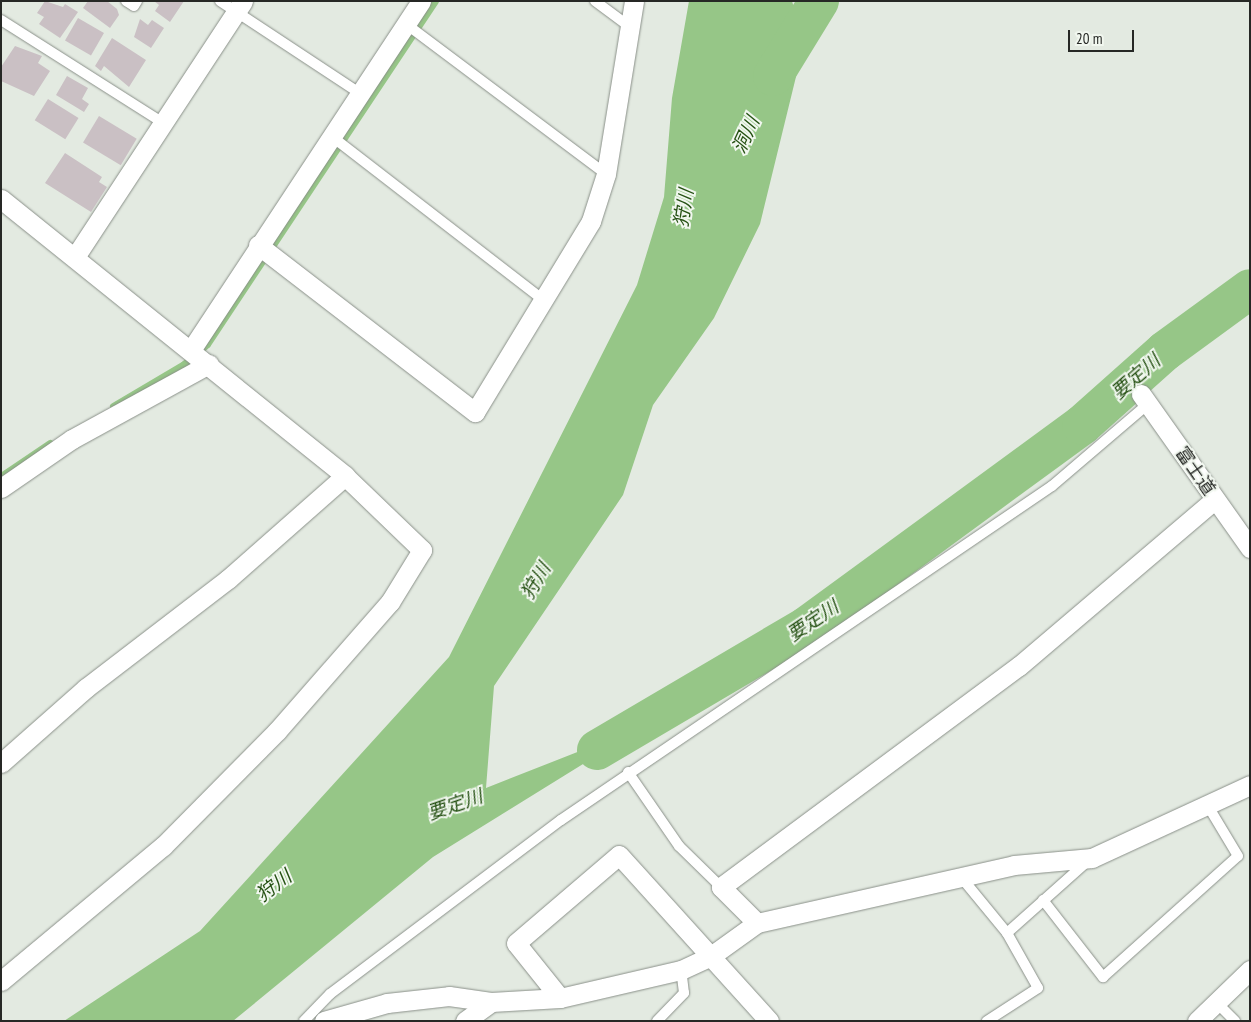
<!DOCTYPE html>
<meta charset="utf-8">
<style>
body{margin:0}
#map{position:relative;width:1251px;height:1022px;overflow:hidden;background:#e3eae1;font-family:"PT Sans Narrow","Noto Sans JP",sans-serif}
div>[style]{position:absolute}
.water>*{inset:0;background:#96c687}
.stream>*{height:7px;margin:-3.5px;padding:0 3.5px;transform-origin:3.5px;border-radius:3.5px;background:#96c687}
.river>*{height:40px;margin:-20px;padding:0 20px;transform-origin:20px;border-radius:20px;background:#96c687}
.building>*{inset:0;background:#cac0c4;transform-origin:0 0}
.roads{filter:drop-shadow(0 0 1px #8a9089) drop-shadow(0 0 1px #8a9089)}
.lane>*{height:10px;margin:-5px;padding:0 5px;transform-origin:5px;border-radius:5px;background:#fff}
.street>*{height:19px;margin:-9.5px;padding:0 9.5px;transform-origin:9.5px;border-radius:9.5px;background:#fff}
span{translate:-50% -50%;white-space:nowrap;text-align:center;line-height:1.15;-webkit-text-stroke:4px #f1f7ef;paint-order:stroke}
.street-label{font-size:18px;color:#262825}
.water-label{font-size:19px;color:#255113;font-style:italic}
.frame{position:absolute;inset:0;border:2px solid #262825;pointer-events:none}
.scale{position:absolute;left:1068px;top:30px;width:66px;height:22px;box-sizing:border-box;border:2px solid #262825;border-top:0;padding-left:6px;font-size:15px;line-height:18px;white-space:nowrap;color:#262825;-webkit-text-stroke:4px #f1f7ef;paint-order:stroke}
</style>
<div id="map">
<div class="water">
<i style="clip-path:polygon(689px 1px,792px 1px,804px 44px,760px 224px,714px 318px,653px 405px,623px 495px,494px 686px,486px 788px,646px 725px,433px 857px,233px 1021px,64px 1021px,200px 931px,449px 657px,637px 285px,664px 197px,672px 98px)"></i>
</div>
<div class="stream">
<i style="left:113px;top:406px;width:82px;rotate:-30.6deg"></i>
<i style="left:184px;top:364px;width:30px;rotate:-41deg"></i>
<i style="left:207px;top:344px;width:412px;rotate:-56.4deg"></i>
<i style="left:1px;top:476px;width:59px;rotate:-34deg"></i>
</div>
<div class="river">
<i style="left:773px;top:76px;width:88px;rotate:-58.5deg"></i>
<i style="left:597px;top:750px;width:243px;rotate:-30.5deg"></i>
<i style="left:806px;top:627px;width:342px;rotate:-36.2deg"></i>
<i style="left:1082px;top:425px;width:111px;rotate:-41.7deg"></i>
<i style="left:1165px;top:351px;width:105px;rotate:-36.1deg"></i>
</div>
<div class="building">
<i style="clip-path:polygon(45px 1px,63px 7px,65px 4px,78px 12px,60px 38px,39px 24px,44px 17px,37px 13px)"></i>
<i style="clip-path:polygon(88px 1px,107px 1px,117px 9px,119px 15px,110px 28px,83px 8px)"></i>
<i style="clip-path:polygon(154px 1px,184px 1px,170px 22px,155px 11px,159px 5px)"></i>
<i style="left:78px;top:18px;width:30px;height:26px;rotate:30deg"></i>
<i style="clip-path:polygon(140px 19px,148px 25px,152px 20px,164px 28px,151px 48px,134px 37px)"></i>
<i style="clip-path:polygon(112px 38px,146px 60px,129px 87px,104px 66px,101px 71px,95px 66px)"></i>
<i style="clip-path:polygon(15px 46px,42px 56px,38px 63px,50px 71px,34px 96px,1px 81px,1px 67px)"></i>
<i style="clip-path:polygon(67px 76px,88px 88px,82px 99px,89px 104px,84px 112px,56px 95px)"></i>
<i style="left:48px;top:99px;width:36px;height:25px;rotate:32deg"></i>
<i style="left:99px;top:116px;width:44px;height:31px;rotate:31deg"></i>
<i style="clip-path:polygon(65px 153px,102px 177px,99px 182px,107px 187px,91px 212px,45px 183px)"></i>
</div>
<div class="roads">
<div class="lane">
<i style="left:126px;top:1px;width:9px;rotate:32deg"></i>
<i style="left:134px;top:6px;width:6px;rotate:-59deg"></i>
<i style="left:220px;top:1px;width:165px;rotate:33.4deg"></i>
<i style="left:595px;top:1px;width:44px;rotate:36.6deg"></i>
<i style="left:1px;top:20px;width:192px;rotate:32.4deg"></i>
<i style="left:406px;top:24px;width:250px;rotate:36.9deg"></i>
<i style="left:330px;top:135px;width:268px;rotate:37.7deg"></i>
<i style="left:628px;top:772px;width:90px;rotate:55.4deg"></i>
<i style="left:679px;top:846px;width:59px;rotate:44.3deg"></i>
<i style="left:961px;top:877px;width:72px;rotate:50.6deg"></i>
<i style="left:1007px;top:933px;width:63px;rotate:60.6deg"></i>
<i style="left:1038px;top:988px;width:61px;rotate:147.1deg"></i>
<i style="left:1043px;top:900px;width:98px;rotate:52.1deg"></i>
<i style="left:1103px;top:977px;width:181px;rotate:-41.9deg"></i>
<i style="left:1238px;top:856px;width:58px;rotate:-121deg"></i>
<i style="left:1007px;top:933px;width:110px;rotate:-41.7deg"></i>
<i style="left:1216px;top:1002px;width:27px;rotate:45deg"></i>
<i style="left:304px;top:1021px;width:37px;rotate:-46deg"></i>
<i style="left:330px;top:994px;width:289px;rotate:-37deg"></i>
<i style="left:561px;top:820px;width:594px;rotate:-34.23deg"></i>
<i style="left:1052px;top:486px;width:126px;rotate:-40.5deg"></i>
<i style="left:657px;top:1021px;width:39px;rotate:-46deg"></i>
<i style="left:684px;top:993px;width:23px;rotate:-97deg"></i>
</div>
<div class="street">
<i style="left:1px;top:199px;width:442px;rotate:38.8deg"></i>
<i style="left:345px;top:476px;width:107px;rotate:43.9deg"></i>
<i style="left:422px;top:550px;width:61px;rotate:121.6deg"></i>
<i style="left:390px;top:602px;width:171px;rotate:131.2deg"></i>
<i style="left:277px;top:731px;width:162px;rotate:134.7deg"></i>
<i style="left:163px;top:846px;width:211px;rotate:140.2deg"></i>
<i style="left:258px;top:245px;width:274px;rotate:37.6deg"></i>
<i style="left:475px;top:412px;width:223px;rotate:-58.7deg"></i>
<i style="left:591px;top:221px;width:49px;rotate:-72.3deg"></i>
<i style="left:606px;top:174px;width:175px;rotate:-80.8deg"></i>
<i style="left:75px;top:257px;width:306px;rotate:-56.7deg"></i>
<i style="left:191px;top:350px;width:418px;rotate:-56.6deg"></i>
<i style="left:1141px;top:394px;width:189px;rotate:54.7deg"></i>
<i style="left:1px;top:488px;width:86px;rotate:-34.6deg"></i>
<i style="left:72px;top:439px;width:156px;rotate:-28.7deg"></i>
<i style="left:1px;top:763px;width:113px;rotate:-41.4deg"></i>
<i style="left:86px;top:688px;width:179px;rotate:-37.5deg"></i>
<i style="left:228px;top:579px;width:156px;rotate:-41.4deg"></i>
<i style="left:757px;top:923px;width:51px;rotate:-135deg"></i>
<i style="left:721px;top:887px;width:371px;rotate:-36.6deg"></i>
<i style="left:1019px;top:666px;width:257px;rotate:-40.4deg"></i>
<i style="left:560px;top:998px;width:70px;rotate:-128.7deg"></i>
<i style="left:516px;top:943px;width:135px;rotate:-40.5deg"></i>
<i style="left:619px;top:855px;width:224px;rotate:47.9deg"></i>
<i style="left:324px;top:1021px;width:66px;rotate:-15.9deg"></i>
<i style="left:387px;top:1003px;width:62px;rotate:-6.4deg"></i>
<i style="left:449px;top:996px;width:42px;rotate:8.1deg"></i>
<i style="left:491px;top:1002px;width:69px;rotate:-3.3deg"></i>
<i style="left:560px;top:998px;width:124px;rotate:-13deg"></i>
<i style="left:681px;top:970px;width:33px;rotate:-25deg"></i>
<i style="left:711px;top:956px;width:57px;rotate:-35.7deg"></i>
<i style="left:757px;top:923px;width:263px;rotate:-12.7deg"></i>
<i style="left:1014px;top:865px;width:78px;rotate:-5.1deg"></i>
<i style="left:1092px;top:858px;width:174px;rotate:-24.8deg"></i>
<i style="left:465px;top:1021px;width:32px;rotate:-36deg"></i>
<i style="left:1197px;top:1021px;width:74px;rotate:-43.9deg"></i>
</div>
</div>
<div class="street-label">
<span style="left:1195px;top:471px;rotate:55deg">富士道</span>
</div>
<div class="water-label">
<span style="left:746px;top:135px;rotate:-65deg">洞川</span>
<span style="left:684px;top:208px;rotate:-81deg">狩川</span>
<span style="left:1136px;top:377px;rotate:-41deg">要定川</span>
<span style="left:536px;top:581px;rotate:-59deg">狩川</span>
<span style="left:813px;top:621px;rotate:-34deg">要定川</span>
<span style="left:455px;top:805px;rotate:-19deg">要定川</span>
<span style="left:274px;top:886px;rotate:-37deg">狩川</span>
</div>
<div class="frame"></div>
<div class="scale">20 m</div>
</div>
